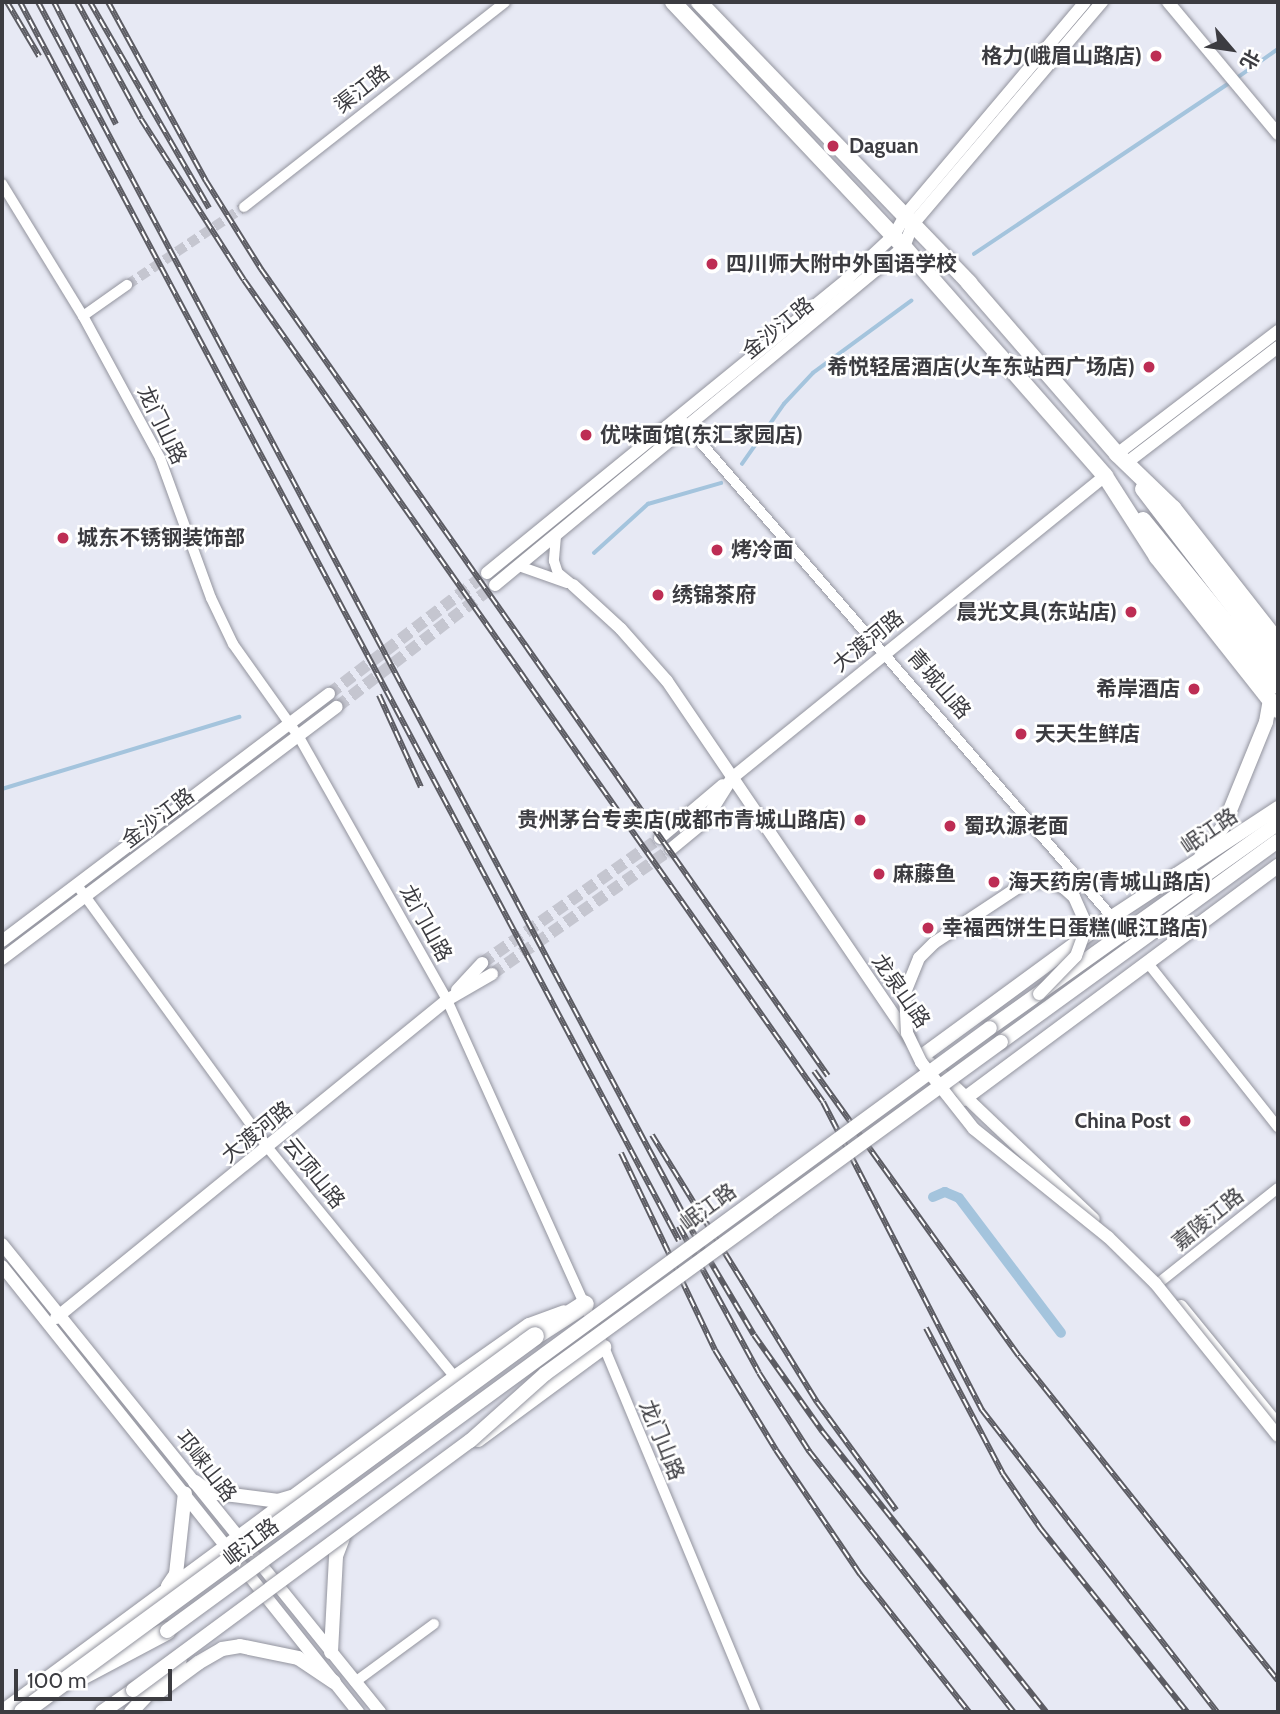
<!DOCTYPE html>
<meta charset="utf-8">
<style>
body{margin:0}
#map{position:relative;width:1280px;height:1714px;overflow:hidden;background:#e7e9f4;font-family:Cabin,"Noto Sans SC",sans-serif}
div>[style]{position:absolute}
.stream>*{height:3.5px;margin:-1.75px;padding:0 1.75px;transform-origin:1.75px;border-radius:1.75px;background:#a4c4dd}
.canal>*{height:10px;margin:-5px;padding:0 5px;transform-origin:5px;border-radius:5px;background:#a4c4dd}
.minor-tunnel>*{height:10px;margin-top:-5px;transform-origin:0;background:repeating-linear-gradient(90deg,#c5c6d0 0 10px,transparent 0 15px)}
.tertiary-tunnel>*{height:12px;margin-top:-6px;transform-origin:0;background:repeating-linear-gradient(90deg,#c5c6d0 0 12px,transparent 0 18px)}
.roads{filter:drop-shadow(0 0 2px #93949e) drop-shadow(0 0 2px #93949e)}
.minor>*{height:10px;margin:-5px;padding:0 5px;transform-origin:5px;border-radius:5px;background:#fff}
.tertiary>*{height:12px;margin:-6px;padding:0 6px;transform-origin:6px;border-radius:6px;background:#fff}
.secondary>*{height:14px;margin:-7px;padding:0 7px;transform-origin:7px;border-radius:7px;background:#fff}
.primary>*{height:16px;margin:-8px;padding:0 8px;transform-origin:8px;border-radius:8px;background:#fff}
.trunk>*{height:18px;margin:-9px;padding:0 9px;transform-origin:9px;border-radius:9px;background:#fff}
.rail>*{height:6px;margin-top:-3px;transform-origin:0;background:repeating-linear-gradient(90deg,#fff 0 10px,#5c5c63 0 20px);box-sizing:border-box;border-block:2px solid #5c5c63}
.bridges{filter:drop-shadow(0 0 2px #93949e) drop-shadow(0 0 2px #93949e)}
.tertiary-bridge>*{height:12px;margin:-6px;padding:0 6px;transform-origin:6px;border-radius:6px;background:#fff}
.secondary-bridge>*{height:14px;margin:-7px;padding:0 7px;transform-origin:7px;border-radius:7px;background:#fff}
.trunk-bridge>*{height:18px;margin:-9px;padding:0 9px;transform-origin:9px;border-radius:9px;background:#fff}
.dots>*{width:19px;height:19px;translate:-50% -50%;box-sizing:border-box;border:4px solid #fff;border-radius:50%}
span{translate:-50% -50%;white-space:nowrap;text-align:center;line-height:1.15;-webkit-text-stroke:5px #fff;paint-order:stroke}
.poi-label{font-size:21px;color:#3c3c41;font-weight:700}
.right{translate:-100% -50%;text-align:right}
.left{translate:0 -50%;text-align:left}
.street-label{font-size:21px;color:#3c3c41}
.frame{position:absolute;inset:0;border:4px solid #3c3c41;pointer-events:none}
.north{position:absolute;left:1196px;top:14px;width:70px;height:70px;-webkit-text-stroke:5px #fff;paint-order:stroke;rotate:119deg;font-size:19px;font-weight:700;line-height:28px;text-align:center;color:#3c3c41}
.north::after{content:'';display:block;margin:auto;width:24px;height:32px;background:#3c3c41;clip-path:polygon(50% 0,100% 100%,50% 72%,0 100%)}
.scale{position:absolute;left:14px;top:1669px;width:158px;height:32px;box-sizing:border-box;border:4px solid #3c3c41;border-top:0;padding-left:9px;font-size:21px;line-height:24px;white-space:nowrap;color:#3c3c41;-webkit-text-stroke:5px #fff;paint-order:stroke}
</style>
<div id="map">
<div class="stream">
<i style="left:1237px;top:78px;width:50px;rotate:-35.3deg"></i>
<i style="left:974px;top:254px;width:309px;rotate:-33.8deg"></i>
<i style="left:742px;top:464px;width:73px;rotate:-55deg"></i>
<i style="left:784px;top:404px;width:42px;rotate:-46.9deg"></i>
<i style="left:813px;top:373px;width:122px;rotate:-36.3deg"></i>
<i style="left:594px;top:553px;width:73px;rotate:-42.2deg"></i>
<i style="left:648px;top:504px;width:76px;rotate:-16deg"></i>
<i style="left:2px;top:789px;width:248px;rotate:-16.9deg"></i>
</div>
<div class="canal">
<i style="left:933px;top:1197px;width:13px;rotate:-23deg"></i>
<i style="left:945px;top:1192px;width:15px;rotate:23deg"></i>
<i style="left:959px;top:1198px;width:169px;rotate:52.9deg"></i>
</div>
<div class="minor-tunnel">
<i style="left:127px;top:285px;width:141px;rotate:-33.7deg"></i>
</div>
<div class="tertiary-tunnel">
<i style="left:329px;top:694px;width:199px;rotate:-37.4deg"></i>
<i style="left:337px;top:707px;width:200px;rotate:-37.7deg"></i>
<i style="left:482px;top:963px;width:218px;rotate:-35.1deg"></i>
<i style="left:492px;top:974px;width:218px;rotate:-34.9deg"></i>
</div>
<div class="roads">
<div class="minor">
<i style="left:2px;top:184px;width:155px;rotate:58.5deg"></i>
<i style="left:83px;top:316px;width:162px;rotate:61.5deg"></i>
<i style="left:160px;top:458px;width:149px;rotate:70deg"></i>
<i style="left:211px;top:598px;width:51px;rotate:64.4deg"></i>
<i style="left:233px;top:644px;width:114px;rotate:54.6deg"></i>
<i style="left:299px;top:737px;width:302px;rotate:60.6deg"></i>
<i style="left:447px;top:1000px;width:381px;rotate:65.7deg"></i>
<i style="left:604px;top:1347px;width:395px;rotate:67.4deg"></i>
<i style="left:244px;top:207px;width:332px;rotate:-38.1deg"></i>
<i style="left:83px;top:316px;width:54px;rotate:-35.2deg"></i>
<i style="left:683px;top:422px;width:655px;rotate:49.09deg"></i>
<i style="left:556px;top:536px;width:25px;rotate:95deg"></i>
<i style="left:554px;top:561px;width:13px;rotate:72deg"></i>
<i style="left:558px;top:573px;width:19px;rotate:39deg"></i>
<i style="left:519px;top:566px;width:51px;rotate:19.5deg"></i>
<i style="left:77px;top:885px;width:325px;rotate:54deg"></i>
<i style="left:268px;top:1148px;width:296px;rotate:50.8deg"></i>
<i style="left:1147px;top:962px;width:211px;rotate:51.6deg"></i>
<i style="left:1161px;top:1281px;width:149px;rotate:-38.5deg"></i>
<i style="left:355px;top:1682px;width:98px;rotate:-36.3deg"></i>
</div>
<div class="tertiary">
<i style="left:1168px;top:2px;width:172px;rotate:50.2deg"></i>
<i style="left:1117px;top:454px;width:203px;rotate:-37.4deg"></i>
<i style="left:1125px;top:464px;width:193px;rotate:-37.4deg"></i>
<i style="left:487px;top:573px;width:465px;rotate:-39.2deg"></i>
<i style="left:847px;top:279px;width:64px;rotate:-43.1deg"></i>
<i style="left:894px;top:235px;width:24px;rotate:-60deg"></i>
<i style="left:906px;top:214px;width:277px;rotate:-49.8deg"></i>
<i style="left:495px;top:585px;width:531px;rotate:-39.57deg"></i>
<i style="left:904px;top:247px;width:25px;rotate:-69deg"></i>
<i style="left:913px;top:224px;width:292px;rotate:-49.6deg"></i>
<i style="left:573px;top:585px;width:65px;rotate:42.5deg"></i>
<i style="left:621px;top:629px;width:69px;rotate:48.5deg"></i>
<i style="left:667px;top:681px;width:432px;rotate:55.8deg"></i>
<i style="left:660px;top:838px;width:82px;rotate:-40.1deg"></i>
<i style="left:671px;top:849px;width:44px;rotate:-39.5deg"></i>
<i style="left:705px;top:821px;width:51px;rotate:-57.9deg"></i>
<i style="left:732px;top:778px;width:480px;rotate:-39deg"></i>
<i style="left:2px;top:941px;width:410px;rotate:-37.1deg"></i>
<i style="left:2px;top:959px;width:419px;rotate:-37deg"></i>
<i style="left:457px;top:990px;width:37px;rotate:-47deg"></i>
<i style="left:930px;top:1063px;width:226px;rotate:43.6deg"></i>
<i style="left:2px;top:1244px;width:602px;rotate:51.07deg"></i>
<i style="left:2px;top:1266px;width:571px;rotate:51.4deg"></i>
<i style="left:1181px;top:1306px;width:154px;rotate:50.8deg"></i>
<i style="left:56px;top:1318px;width:504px;rotate:-39.12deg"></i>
<i style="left:447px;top:1000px;width:52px;rotate:-30deg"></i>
</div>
<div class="secondary">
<i style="left:1201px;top:857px;width:39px;rotate:-54deg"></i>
<i style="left:1224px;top:825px;width:111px;rotate:-67.8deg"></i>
<i style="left:1266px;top:722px;width:23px;rotate:-80deg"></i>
<i style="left:990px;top:1028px;width:354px;rotate:-35.4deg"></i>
<i style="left:1001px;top:1042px;width:342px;rotate:-36deg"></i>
<i style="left:922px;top:1056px;width:235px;rotate:-36.2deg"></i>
<i style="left:1112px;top:917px;width:199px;rotate:-33.3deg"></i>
<i style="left:964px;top:1099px;width:391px;rotate:-36.6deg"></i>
<i style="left:478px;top:1440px;width:157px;rotate:-36.4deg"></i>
<i style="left:195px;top:1482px;width:17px;rotate:36deg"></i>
<i style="left:209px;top:1492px;width:70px;rotate:7.4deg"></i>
<i style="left:278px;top:1501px;width:14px;rotate:-17deg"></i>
<i style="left:168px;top:1586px;width:14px;rotate:-56deg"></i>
<i style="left:176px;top:1574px;width:81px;rotate:-83.7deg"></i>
<i style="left:331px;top:1652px;width:96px;rotate:-87deg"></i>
<i style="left:336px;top:1556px;width:19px;rotate:-69deg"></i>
<i style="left:159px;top:1692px;width:49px;rotate:-36.6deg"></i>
<i style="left:198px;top:1663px;width:28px;rotate:-30deg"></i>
<i style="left:222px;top:1649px;width:18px;rotate:-9deg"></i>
<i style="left:240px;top:1646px;width:59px;rotate:11.7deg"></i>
<i style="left:298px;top:1658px;width:43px;rotate:33.7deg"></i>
<i style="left:2px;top:1712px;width:563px;rotate:-36.48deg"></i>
<i style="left:455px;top:1377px;width:90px;rotate:-35.1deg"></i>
<i style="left:529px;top:1325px;width:37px;rotate:-20deg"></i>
<i style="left:102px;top:1712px;width:38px;rotate:-35deg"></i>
<i style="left:131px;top:1712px;width:71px;rotate:-46.7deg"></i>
</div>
<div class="primary">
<i style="left:673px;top:2px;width:337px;rotate:46.7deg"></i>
<i style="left:904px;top:247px;width:305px;rotate:48.7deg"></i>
<i style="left:1105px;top:476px;width:96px;rotate:57.3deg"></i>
<i style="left:1157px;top:557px;width:195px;rotate:51.7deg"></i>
<i style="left:699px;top:2px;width:390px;rotate:46.1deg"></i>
<i style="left:969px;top:283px;width:226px;rotate:49.1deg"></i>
<i style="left:1117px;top:454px;width:78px;rotate:44deg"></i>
<i style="left:1173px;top:508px;width:170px;rotate:51.9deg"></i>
<i style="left:1143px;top:489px;width:222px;rotate:52.5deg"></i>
<i style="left:1143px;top:520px;width:214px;rotate:50.9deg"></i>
</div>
<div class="trunk">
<i style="left:535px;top:1336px;width:59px;rotate:-32.6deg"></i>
<i style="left:80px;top:1677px;width:98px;rotate:-27.9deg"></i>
</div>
</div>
<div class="rail">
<i style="left:7px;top:2px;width:63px;rotate:59.3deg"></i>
<i style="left:20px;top:2px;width:1403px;rotate:61.99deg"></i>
<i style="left:38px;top:2px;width:1396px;rotate:61.97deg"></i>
<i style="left:694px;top:1234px;width:117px;rotate:59.3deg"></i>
<i style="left:754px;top:1335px;width:118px;rotate:54.7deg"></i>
<i style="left:822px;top:1431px;width:359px;rotate:51.4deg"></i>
<i style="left:54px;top:2px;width:137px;rotate:63.1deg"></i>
<i style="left:77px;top:2px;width:133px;rotate:61.3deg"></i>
<i style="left:141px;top:119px;width:191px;rotate:57.4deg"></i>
<i style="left:244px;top:280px;width:1005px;rotate:54.84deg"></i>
<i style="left:823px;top:1102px;width:347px;rotate:62.7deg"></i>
<i style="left:982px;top:1410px;width:383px;rotate:52.1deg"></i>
<i style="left:90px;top:2px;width:238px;rotate:60deg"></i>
<i style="left:108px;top:2px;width:204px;rotate:61.3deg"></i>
<i style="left:206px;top:181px;width:104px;rotate:58deg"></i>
<i style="left:261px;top:269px;width:986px;rotate:54.91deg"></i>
<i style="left:379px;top:695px;width:101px;rotate:65.5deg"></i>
<i style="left:814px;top:1071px;width:351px;rotate:54.3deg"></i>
<i style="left:1019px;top:1356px;width:415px;rotate:51.4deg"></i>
<i style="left:652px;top:1135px;width:314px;rotate:58.3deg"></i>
<i style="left:817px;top:1402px;width:134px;rotate:53.8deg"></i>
<i style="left:621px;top:1153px;width:218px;rotate:64.5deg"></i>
<i style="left:715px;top:1350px;width:117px;rotate:58.6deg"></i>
<i style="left:776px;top:1450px;width:150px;rotate:55.9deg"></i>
<i style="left:860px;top:1574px;width:176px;rotate:51.7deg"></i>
<i style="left:679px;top:1226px;width:167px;rotate:61.4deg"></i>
<i style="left:759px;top:1373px;width:93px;rotate:57.3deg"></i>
<i style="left:809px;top:1451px;width:332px;rotate:51.9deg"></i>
<i style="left:926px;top:1328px;width:165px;rotate:62.2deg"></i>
<i style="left:1003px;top:1474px;width:67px;rotate:55.4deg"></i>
<i style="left:1041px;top:1529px;width:234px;rotate:51.4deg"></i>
</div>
<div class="bridges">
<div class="tertiary-bridge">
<i style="left:1039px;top:994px;width:53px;rotate:-45.8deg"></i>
<i style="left:1076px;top:956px;width:32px;rotate:-70deg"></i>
<i style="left:1087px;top:926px;width:32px;rotate:-114deg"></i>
<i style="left:1074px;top:897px;width:13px;rotate:-138deg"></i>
<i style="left:1064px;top:888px;width:16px;rotate:-158deg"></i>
<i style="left:1049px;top:882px;width:23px;rotate:180deg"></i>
<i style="left:1026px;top:882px;width:110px;rotate:146.5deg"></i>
<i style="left:934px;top:943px;width:21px;rotate:135deg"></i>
<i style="left:919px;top:958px;width:37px;rotate:112deg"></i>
<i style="left:905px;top:992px;width:41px;rotate:87.2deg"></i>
<i style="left:907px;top:1033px;width:32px;rotate:64deg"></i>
<i style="left:921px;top:1062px;width:85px;rotate:51.7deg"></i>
<i style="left:974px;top:1129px;width:172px;rotate:38.9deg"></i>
<i style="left:1108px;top:1237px;width:66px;rotate:44.4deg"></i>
<i style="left:1155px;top:1283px;width:196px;rotate:51.2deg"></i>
</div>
<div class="secondary-bridge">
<i style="left:167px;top:1631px;width:1020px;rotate:-36.23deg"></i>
<i style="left:133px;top:1690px;width:419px;rotate:-36.5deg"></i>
<i style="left:470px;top:1441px;width:101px;rotate:-41.8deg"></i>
<i style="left:545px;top:1374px;width:564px;rotate:-36.06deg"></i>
</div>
<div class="trunk-bridge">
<i style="left:23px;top:1712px;width:635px;rotate:-36.29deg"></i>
</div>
</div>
<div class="dots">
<i style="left:1156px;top:56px;background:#bd2d54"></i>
<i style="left:833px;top:146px;background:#bd2d54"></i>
<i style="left:712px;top:264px;background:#bd2d54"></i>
<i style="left:1149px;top:367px;background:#bd2d54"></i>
<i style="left:586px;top:435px;background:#bd2d54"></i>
<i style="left:63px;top:538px;background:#bd2d54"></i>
<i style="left:717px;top:550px;background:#bd2d54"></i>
<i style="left:658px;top:595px;background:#bd2d54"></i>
<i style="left:1131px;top:612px;background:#bd2d54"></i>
<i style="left:1194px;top:689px;background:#bd2d54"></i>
<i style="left:1021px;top:734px;background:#bd2d54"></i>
<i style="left:860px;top:820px;background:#bd2d54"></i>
<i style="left:950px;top:826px;background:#bd2d54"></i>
<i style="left:879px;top:874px;background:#bd2d54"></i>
<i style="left:994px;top:882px;background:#bd2d54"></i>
<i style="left:928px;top:928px;background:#bd2d54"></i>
<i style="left:1185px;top:1121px;background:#bd2d54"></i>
</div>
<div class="poi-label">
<span class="right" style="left:1142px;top:56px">格力(峨眉山路店)</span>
<span class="left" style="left:849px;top:146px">Daguan</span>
<span class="left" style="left:726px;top:264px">四川师大附中外国语学校</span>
<span class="right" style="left:1135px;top:367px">希悦轻居酒店(火车东站西广场店)</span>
<span class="left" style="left:600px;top:435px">优味面馆(东汇家园店)</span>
<span class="left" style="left:77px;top:538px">城东不锈钢装饰部</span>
<span class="left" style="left:731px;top:550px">烤冷面</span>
<span class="left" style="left:672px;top:595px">绣锦茶府</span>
<span class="right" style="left:1117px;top:612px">晨光文具(东站店)</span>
<span class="right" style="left:1180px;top:689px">希岸酒店</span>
<span class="left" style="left:1035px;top:734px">天天生鲜店</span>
<span class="right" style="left:846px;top:820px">贵州茅台专卖店(成都市青城山路店)</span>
<span class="left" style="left:964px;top:826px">蜀玖源老面</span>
<span class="left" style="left:893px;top:874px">麻藤鱼</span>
<span class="left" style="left:1008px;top:882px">海天药房(青城山路店)</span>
<span class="left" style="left:942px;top:928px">幸福西饼生日蛋糕(岷江路店)</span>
<span class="right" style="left:1171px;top:1121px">China Post</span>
</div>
<div class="street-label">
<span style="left:362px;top:89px;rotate:-38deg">渠江路</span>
<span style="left:778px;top:328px;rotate:-39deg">金沙江路</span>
<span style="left:162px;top:425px;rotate:64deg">龙门山路</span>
<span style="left:868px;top:641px;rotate:-39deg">大渡河路</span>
<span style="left:939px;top:684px;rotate:49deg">青城山路</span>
<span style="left:158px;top:818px;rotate:-37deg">金沙江路</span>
<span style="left:1209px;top:831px;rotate:-34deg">岷江路</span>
<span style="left:426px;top:923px;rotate:61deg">龙门山路</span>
<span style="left:901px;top:991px;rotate:55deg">龙泉山路</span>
<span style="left:257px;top:1132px;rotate:-39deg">大渡河路</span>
<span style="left:314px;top:1173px;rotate:51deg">云顶山路</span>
<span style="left:708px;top:1207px;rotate:-36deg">岷江路</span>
<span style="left:1208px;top:1219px;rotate:-39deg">嘉陵江路</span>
<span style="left:662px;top:1440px;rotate:68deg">龙门山路</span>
<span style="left:206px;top:1466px;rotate:52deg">邛崃山路</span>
<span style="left:251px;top:1542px;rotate:-37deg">岷江路</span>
</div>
<div class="frame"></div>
<div class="north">北</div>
<div class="scale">100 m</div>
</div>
